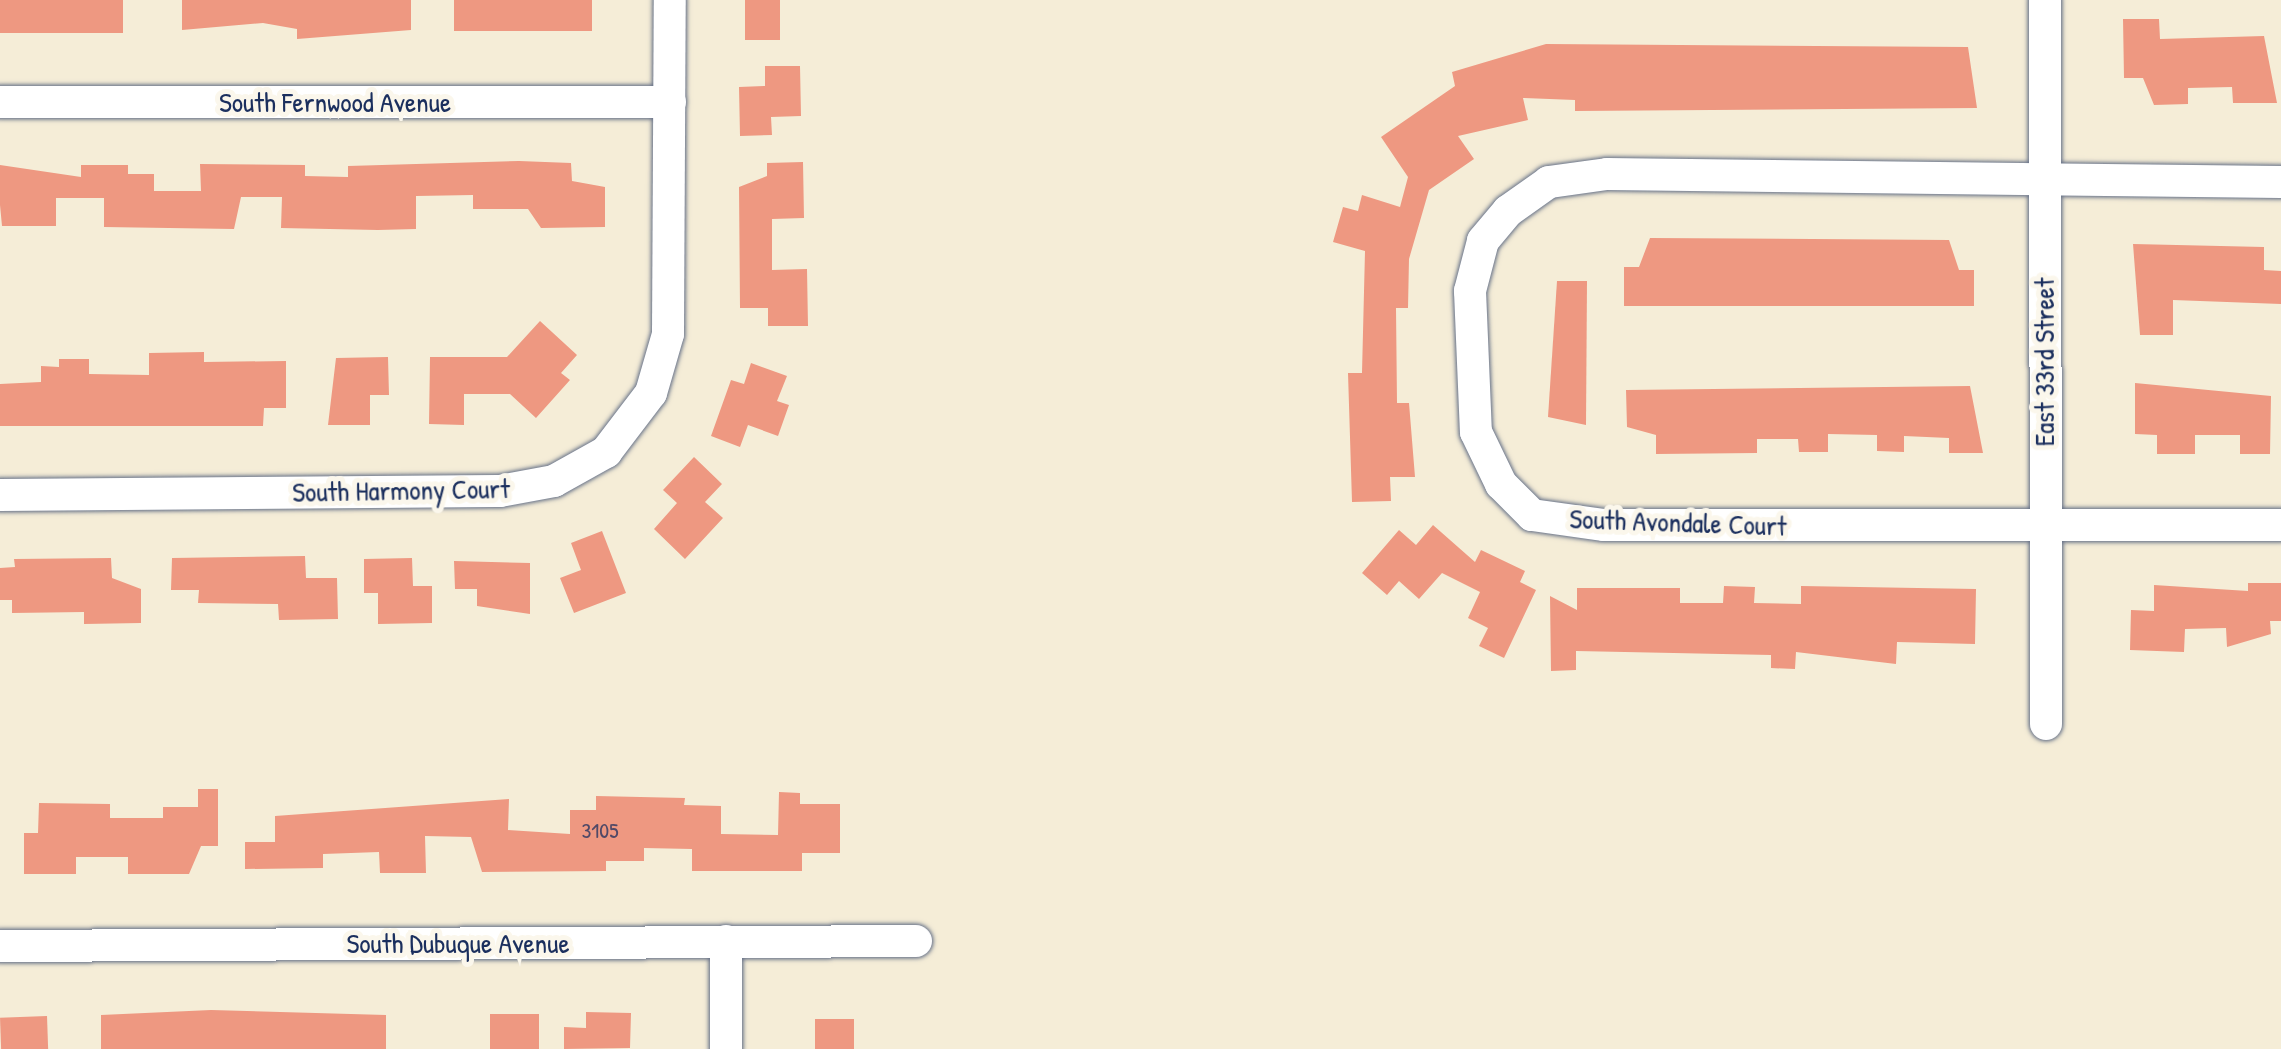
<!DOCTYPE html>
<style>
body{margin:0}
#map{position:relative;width:2281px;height:1049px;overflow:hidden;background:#f5edd7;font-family:"Patrick Hand",sans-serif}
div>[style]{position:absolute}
.building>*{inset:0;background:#ee9881;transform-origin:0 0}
.roads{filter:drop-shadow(0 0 2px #677288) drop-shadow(0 0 2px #677288)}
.minor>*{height:32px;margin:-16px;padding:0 16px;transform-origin:16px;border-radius:16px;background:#fff}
span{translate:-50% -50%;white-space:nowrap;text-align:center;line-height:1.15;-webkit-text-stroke:10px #fbf7ec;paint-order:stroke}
.number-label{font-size:22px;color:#504967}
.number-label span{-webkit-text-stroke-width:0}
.street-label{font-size:28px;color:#1b2f5e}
</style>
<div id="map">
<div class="building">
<i style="left:0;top:0;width:123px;height:33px"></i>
<i style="clip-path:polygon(182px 0,411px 0,411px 30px,297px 39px,297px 29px,263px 23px,182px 30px)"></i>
<i style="left:454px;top:0;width:138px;height:31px"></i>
<i style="left:745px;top:0;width:35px;height:40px"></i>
<i style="clip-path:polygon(2123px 19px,2159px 19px,2160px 39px,2264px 36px,2277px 103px,2233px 103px,2232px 87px,2188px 88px,2188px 104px,2154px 105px,2143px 78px,2124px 78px)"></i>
<i style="clip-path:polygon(1546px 44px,1968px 47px,1977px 108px,1575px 111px,1575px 100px,1523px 98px,1528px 120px,1458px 136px,1474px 159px,1429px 190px,1409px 259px,1408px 308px,1396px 308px,1397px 403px,1409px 403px,1415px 477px,1390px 477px,1391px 501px,1352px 502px,1348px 373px,1362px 373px,1365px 251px,1333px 242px,1343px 207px,1358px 211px,1362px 195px,1400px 207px,1408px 177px,1381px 137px,1455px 86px,1452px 72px)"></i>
<i style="clip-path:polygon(765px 66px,800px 66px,801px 116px,771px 117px,772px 135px,740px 136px,739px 87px,765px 86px)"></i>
<i style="clip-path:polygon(519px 161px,571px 163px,572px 181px,605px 187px,605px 227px,541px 228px,528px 209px,473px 209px,473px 195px,416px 196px,416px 229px,378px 230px,281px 228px,282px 197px,241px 197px,234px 229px,104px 227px,104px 198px,56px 198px,56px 226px,2px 226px,0 205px,0 165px,81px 177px,81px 165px,128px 165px,128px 174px,154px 174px,154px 191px,201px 191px,200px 164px,305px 165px,305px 176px,348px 177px,348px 166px)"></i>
<i style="clip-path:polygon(803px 162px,804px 218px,772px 219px,772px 270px,807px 269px,808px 326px,768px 326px,768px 308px,740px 308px,739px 187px,767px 176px,767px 163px)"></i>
<i style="clip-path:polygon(1650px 238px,1949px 240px,1959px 270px,1974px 270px,1974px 306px,1624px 306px,1624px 267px,1639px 267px)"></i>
<i style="clip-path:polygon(2133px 244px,2264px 247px,2264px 270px,2281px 271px,2281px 304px,2173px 300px,2173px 335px,2140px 335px)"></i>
<i style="clip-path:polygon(1557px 281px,1587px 281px,1586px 425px,1548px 417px)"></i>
<i style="clip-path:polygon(540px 321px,577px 355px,561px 373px,570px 380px,536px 418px,510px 394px,464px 394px,464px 425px,429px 424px,430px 357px,507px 357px)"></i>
<i style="clip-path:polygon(204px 352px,204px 362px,286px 361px,286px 408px,264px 408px,263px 426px,0 426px,0 384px,41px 382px,41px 366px,59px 367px,59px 359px,89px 359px,89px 374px,149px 375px,149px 353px)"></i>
<i style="clip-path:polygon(388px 357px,389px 395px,370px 395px,370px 425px,328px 425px,336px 358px)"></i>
<i style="clip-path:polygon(751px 363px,787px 376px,777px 401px,789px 405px,778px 436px,748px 425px,740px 447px,711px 436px,731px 380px,744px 384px)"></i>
<i style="clip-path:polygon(2135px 383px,2271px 396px,2270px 454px,2240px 454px,2240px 435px,2195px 435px,2195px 454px,2157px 454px,2157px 435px,2135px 434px)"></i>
<i style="clip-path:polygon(1970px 386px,1983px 453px,1949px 453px,1949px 438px,1904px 436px,1904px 452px,1877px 451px,1877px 435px,1828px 434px,1828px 452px,1799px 452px,1798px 439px,1757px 439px,1757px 453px,1656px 454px,1656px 435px,1627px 427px,1626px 390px)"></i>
<i style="clip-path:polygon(694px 457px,722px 484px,705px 502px,723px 518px,685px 559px,654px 529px,677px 503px,663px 490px)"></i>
<i style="clip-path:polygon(1433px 525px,1475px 562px,1481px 550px,1525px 571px,1520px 582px,1536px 590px,1504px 658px,1479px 646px,1488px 628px,1468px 618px,1480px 592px,1442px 573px,1419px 599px,1399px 581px,1387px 595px,1362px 573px,1399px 530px,1416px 545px)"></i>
<i style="clip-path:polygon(602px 531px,626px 593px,574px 613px,560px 578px,581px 570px,571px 543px)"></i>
<i style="clip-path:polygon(305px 556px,306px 578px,337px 578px,338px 619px,279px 620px,278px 604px,198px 603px,199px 590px,171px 590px,172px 558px)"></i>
<i style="clip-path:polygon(111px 558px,112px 578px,141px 589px,141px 623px,84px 624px,84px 612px,12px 613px,12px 600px,0 600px,0 568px,15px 567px,14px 559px)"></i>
<i style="clip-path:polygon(412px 558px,413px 586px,432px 586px,432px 623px,378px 624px,378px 593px,364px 593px,364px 559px)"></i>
<i style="clip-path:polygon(454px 561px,530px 563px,530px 614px,477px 606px,477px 589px,455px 589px)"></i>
<i style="clip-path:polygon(2248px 583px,2281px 583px,2281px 621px,2270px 621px,2271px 634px,2227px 647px,2226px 628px,2185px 629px,2184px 652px,2130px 650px,2131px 610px,2154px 611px,2154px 585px,2248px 591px)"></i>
<i style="clip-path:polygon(1724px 586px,1755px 587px,1754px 603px,1801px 604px,1801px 586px,1976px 589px,1975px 644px,1897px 642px,1896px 664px,1796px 652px,1795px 669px,1771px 668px,1771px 655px,1576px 651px,1576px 670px,1551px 671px,1550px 596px,1577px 610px,1577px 588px,1680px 588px,1680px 603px,1723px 603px)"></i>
<i style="clip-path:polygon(198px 789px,218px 789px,218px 846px,201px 846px,189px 874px,128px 874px,128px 857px,76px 857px,76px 874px,24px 874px,24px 833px,38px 833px,39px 803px,110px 804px,110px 818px,163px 818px,163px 807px,198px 807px)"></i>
<i style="clip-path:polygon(779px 792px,800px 793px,800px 804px,840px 804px,840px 853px,802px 853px,802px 871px,692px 871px,692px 849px,644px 848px,644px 861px,606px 861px,606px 871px,482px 872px,471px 837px,425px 836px,426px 873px,380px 873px,379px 852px,323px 854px,323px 868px,245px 869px,245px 842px,275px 842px,275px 816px,509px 799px,508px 830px,570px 834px,570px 810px,596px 810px,596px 796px,685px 798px,684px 805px,721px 806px,721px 834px,778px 835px)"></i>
<i style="clip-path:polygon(211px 1010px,386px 1015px,386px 1049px,101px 1049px,101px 1015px)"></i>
<i style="clip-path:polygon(586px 1012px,631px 1013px,630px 1048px,564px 1049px,564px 1027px,586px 1028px)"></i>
<i style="left:490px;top:1014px;width:49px;height:35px"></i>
<i style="left:47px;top:1016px;width:33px;height:47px;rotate:88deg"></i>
<i style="left:815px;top:1019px;width:39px;height:30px"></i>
</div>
<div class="roads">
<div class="minor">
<i style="left:2045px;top:0;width:724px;rotate:89.92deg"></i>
<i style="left:0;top:102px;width:670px"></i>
<i style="left:2281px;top:182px;width:674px;rotate:-179.32deg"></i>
<i style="left:1607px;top:174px;width:59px;rotate:172.1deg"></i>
<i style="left:1549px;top:182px;width:50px;rotate:144.7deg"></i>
<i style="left:1508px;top:211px;width:39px;rotate:130deg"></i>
<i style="left:1483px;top:241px;width:52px;rotate:104.6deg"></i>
<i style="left:1470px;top:291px;width:141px;rotate:87.6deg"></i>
<i style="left:1476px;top:432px;width:58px;rotate:64.3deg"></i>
<i style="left:1501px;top:484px;width:44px;rotate:45deg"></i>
<i style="left:1532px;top:515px;width:73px;rotate:7.9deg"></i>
<i style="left:1604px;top:525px;width:677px"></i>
<i style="left:0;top:495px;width:500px;rotate:-0.46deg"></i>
<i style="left:500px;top:491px;width:55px;rotate:-10.5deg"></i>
<i style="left:554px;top:481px;width:60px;rotate:-29.1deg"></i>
<i style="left:606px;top:452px;width:74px;rotate:-52.7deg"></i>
<i style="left:651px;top:393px;width:61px;rotate:-73.9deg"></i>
<i style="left:668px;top:334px;width:334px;rotate:-89.7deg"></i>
<i style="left:726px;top:941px;width:108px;rotate:90deg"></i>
<i style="left:0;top:946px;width:916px;rotate:-0.31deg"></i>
</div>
</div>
<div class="number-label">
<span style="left:600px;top:831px">3105</span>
</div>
<div class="street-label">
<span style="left:335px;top:102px">South Fernwood Avenue</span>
<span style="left:2044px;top:362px;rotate:-90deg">East 33rd Street</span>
<span style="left:401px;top:490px;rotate:-1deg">South Harmony Court</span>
<span style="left:1678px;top:522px;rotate:2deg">South Avondale Court</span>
<span style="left:458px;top:943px">South Dubuque Avenue</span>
</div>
</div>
